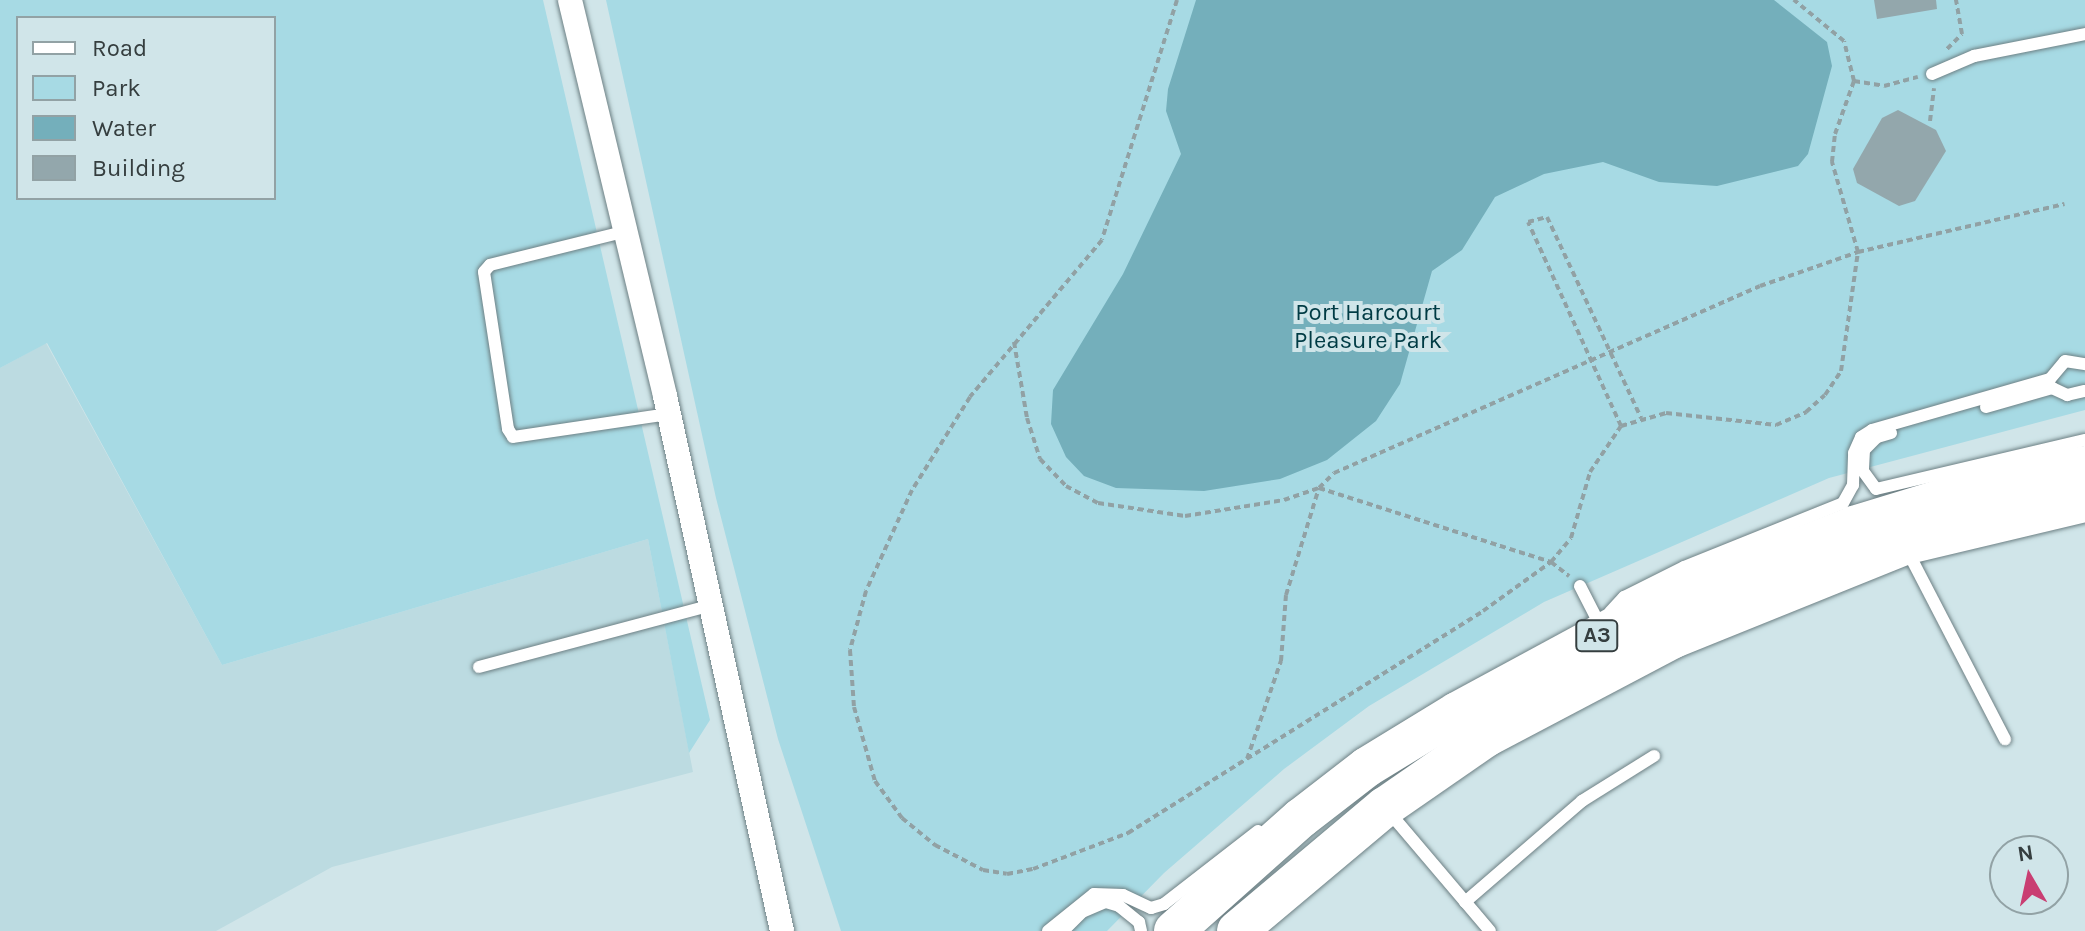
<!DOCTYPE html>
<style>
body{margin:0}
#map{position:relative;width:2085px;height:931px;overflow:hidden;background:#d0e5e9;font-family:Karla,sans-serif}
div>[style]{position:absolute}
.built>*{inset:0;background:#bcdbe1}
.green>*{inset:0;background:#a7dae4}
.water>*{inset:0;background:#74afbb}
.building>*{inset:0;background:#93a7ac}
.path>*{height:4px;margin-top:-2px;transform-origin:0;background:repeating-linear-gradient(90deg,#91a1a4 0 6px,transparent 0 10px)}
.roads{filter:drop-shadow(0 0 2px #6d8084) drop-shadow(0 0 2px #6d8084)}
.service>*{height:12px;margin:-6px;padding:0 6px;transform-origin:6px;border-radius:6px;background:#fff}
.minor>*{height:24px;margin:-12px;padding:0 12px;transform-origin:12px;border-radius:12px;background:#fff}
.trunk>*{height:40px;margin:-20px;padding:0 20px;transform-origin:20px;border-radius:20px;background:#fff}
span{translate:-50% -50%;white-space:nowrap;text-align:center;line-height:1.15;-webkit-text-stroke:8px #d0e5e9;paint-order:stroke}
.shield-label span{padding:2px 6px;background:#d0e5e9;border:2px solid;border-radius:6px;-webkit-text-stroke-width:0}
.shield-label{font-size:22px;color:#353e3f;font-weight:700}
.park-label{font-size:24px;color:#003b44}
.legend{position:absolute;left:16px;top:16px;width:260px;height:184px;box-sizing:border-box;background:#d0e5e9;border:2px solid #92a2a5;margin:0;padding:10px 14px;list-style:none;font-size:24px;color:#353e3f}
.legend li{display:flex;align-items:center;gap:16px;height:40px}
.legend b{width:40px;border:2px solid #92a2a5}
.north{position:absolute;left:1989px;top:835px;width:80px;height:80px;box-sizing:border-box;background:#d0e5e9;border:2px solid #92a2a5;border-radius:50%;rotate:351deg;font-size:22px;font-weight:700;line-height:32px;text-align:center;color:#353e3f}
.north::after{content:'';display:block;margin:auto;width:28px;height:36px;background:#c93e72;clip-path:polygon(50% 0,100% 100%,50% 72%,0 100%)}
</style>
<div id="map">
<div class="built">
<i style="clip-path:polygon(46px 343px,222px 665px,648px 539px,693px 772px,332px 867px,216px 931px,0 931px,0 368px)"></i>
</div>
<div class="green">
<i style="clip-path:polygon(evenodd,0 0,543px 0,710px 720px,689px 753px,648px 539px,222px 665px,47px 343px,0 368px,0 0,18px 18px,274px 18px,274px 198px,18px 198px,18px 18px)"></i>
<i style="clip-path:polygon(606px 0,2085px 0,2085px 410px,1829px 478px,1544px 602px,1369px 706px,1284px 769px,1164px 873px,1107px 931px,841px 931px,778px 739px,716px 498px)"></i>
</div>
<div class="water">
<i style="clip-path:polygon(1196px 0,1774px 0,1827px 42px,1832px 66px,1808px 154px,1798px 166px,1717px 186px,1659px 182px,1603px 162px,1544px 174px,1495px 197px,1462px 250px,1432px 271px,1400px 384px,1376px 421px,1327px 460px,1280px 479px,1204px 491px,1116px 488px,1084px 476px,1066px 457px,1051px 424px,1053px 390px,1123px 274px,1181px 154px,1166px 111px,1168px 89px)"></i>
</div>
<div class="building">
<i style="clip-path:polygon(1874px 0,1936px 0,1937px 9px,1877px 19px)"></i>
<i style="clip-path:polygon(1898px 110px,1936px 130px,1946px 151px,1915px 201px,1899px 206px,1857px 183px,1853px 169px,1882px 118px)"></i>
</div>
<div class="path">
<i style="left:1177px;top:0;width:251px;rotate:107.4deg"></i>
<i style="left:1102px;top:240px;width:205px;rotate:130.1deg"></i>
<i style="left:970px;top:397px;width:110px;rotate:121.9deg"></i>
<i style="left:912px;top:490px;width:111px;rotate:114.5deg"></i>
<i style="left:866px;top:591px;width:61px;rotate:105.2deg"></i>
<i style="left:850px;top:650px;width:57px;rotate:86deg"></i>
<i style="left:854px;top:707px;width:77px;rotate:74.2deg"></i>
<i style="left:875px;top:781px;width:46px;rotate:53.9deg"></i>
<i style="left:902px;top:818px;width:43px;rotate:39.3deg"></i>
<i style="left:935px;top:845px;width:54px;rotate:27.5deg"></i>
<i style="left:983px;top:870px;width:24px;rotate:9deg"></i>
<i style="left:1007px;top:874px;width:26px;rotate:-11deg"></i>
<i style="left:1033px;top:869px;width:102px;rotate:-20.8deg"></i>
<i style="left:1128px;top:833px;width:419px;rotate:-32deg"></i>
<i style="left:1483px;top:611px;width:84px;rotate:-35.8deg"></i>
<i style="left:1551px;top:562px;width:31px;rotate:-50deg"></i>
<i style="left:1571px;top:538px;width:69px;rotate:-73.9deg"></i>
<i style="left:1590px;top:472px;width:55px;rotate:-56deg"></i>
<i style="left:1621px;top:426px;width:47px;rotate:-16.1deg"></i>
<i style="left:1666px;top:413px;width:111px;rotate:6.2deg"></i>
<i style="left:1776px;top:425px;width:33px;rotate:-23deg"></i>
<i style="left:1806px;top:412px;width:25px;rotate:-42deg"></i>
<i style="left:1825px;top:395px;width:29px;rotate:-56deg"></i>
<i style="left:1841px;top:371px;width:120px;rotate:-81.9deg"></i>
<i style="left:1858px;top:252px;width:94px;rotate:-106.1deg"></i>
<i style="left:1832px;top:162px;width:28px;rotate:-84deg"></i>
<i style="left:1835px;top:134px;width:56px;rotate:-70.3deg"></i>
<i style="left:1854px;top:81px;width:41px;rotate:-104deg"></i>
<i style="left:1844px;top:41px;width:65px;rotate:-140.6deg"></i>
<i style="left:1947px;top:49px;width:21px;rotate:-45deg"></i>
<i style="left:1962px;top:34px;width:35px;rotate:-100deg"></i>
<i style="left:1854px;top:81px;width:30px;rotate:9deg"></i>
<i style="left:1884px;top:86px;width:35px;rotate:-15deg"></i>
<i style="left:1930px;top:121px;width:33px;rotate:-83deg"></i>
<i style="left:1014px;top:342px;width:77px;rotate:80.3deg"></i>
<i style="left:1027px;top:418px;width:43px;rotate:72.4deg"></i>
<i style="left:1040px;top:459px;width:37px;rotate:46deg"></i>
<i style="left:1066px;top:486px;width:36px;rotate:28deg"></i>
<i style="left:1098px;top:503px;width:88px;rotate:8.5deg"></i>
<i style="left:1185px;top:516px;width:100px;rotate:-9.2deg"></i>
<i style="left:1284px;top:500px;width:37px;rotate:-19deg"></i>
<i style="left:1319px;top:488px;width:244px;rotate:17.7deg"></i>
<i style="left:1551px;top:562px;width:23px;rotate:38deg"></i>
<i style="left:1621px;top:426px;width:224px;rotate:-114.5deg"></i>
<i style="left:1528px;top:222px;width:20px;rotate:-15deg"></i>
<i style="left:1547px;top:217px;width:222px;rotate:64.9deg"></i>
<i style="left:1247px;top:759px;width:104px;rotate:-70.9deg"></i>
<i style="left:1281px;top:661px;width:66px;rotate:-85.7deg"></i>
<i style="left:1286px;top:595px;width:112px;rotate:-72.9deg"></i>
<i style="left:1319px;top:488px;width:21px;rotate:-45deg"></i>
<i style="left:1334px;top:473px;width:465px;rotate:-23.7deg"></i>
<i style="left:1760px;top:286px;width:104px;rotate:-19.1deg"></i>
<i style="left:1858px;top:252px;width:212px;rotate:-13.1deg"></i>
</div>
<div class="roads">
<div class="service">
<i style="left:1932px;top:74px;width:46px;rotate:-23.2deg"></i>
<i style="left:1974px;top:56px;width:113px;rotate:-11.2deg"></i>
<i style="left:627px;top:231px;width:141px;rotate:166.1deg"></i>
<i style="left:490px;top:265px;width:9px;rotate:131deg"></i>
<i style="left:484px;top:272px;width:159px;rotate:81.3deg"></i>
<i style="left:508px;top:429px;width:9px;rotate:58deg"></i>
<i style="left:513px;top:437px;width:158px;rotate:-8.4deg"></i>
<i style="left:1986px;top:407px;width:69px;rotate:-16.1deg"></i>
<i style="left:2052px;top:388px;width:17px;rotate:25deg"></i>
<i style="left:2067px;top:395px;width:18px;rotate:-13deg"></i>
<i style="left:1891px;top:433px;width:15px;rotate:164deg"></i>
<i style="left:1877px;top:437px;width:18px;rotate:135deg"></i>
<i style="left:1864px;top:450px;width:21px;rotate:93deg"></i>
<i style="left:1863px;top:471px;width:22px;rotate:54deg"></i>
<i style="left:1876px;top:489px;width:215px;rotate:-13.2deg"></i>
<i style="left:1908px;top:552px;width:211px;rotate:62.6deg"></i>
<i style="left:1580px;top:586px;width:48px;rotate:62.9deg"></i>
<i style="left:1610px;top:612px;width:21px;rotate:-47deg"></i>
<i style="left:1624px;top:597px;width:67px;rotate:-26.6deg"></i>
<i style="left:1684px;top:567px;width:171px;rotate:-21.9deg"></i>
<i style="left:1843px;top:503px;width:21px;rotate:-61deg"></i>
<i style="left:1853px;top:485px;width:32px;rotate:-88deg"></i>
<i style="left:1854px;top:453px;width:17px;rotate:-66deg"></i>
<i style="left:1861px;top:437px;width:13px;rotate:-32deg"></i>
<i style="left:1872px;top:430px;width:185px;rotate:-16deg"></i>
<i style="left:2050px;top:379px;width:23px;rotate:-50deg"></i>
<i style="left:2065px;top:361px;width:20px;rotate:9deg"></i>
<i style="left:479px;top:667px;width:241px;rotate:-14.9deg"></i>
<i style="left:1389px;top:812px;width:156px;rotate:49.7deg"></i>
<i style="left:1465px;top:902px;width:155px;rotate:-40.8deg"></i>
<i style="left:1582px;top:801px;width:85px;rotate:-32deg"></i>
<i style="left:1048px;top:931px;width:59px;rotate:-38.8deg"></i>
<i style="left:1094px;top:894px;width:29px;rotate:2deg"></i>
<i style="left:1123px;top:895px;width:31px;rotate:25deg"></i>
<i style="left:1151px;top:908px;width:14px;rotate:-17deg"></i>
<i style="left:1164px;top:904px;width:119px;rotate:-37.8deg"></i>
<i style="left:1063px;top:931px;width:27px;rotate:-45deg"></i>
<i style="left:1082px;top:912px;width:26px;rotate:-23deg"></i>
<i style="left:1106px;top:902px;width:14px;rotate:17deg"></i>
<i style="left:1119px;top:906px;width:26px;rotate:39deg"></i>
<i style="left:1139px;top:922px;width:9px;rotate:77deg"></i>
</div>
<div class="minor">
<i style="left:570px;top:0;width:407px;rotate:76.5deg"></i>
<i style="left:665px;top:396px;width:548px;rotate:77.66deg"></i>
</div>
<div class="trunk">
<i style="left:1174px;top:931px;width:170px;rotate:-41.7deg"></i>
<i style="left:1301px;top:818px;width:83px;rotate:-37.7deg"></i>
<i style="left:1367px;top:767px;width:105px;rotate:-31.4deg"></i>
<i style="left:1457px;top:712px;width:230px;rotate:-28.4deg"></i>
<i style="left:1659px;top:603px;width:210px;rotate:-21.5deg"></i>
<i style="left:1854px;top:526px;width:102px;rotate:-17deg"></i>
<i style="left:1952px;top:496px;width:136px;rotate:-12.7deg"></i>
<i style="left:1237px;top:931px;width:193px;rotate:-40deg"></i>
<i style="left:1385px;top:807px;width:123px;rotate:-34.7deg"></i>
<i style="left:1486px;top:737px;width:212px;rotate:-27.8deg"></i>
<i style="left:1674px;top:638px;width:248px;rotate:-22deg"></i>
<i style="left:1904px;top:545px;width:186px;rotate:-13.4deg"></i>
</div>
</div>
<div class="shield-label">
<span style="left:1597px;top:636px">A3</span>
</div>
<div class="park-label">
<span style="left:1368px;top:327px">Port Harcourt<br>Pleasure Park</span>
</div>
<ul class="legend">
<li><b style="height:10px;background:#fff"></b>Road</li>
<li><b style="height:22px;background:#a7dae4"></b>Park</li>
<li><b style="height:22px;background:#74afbb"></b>Water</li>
<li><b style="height:22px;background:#93a7ac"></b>Building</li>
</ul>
<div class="north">N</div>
</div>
